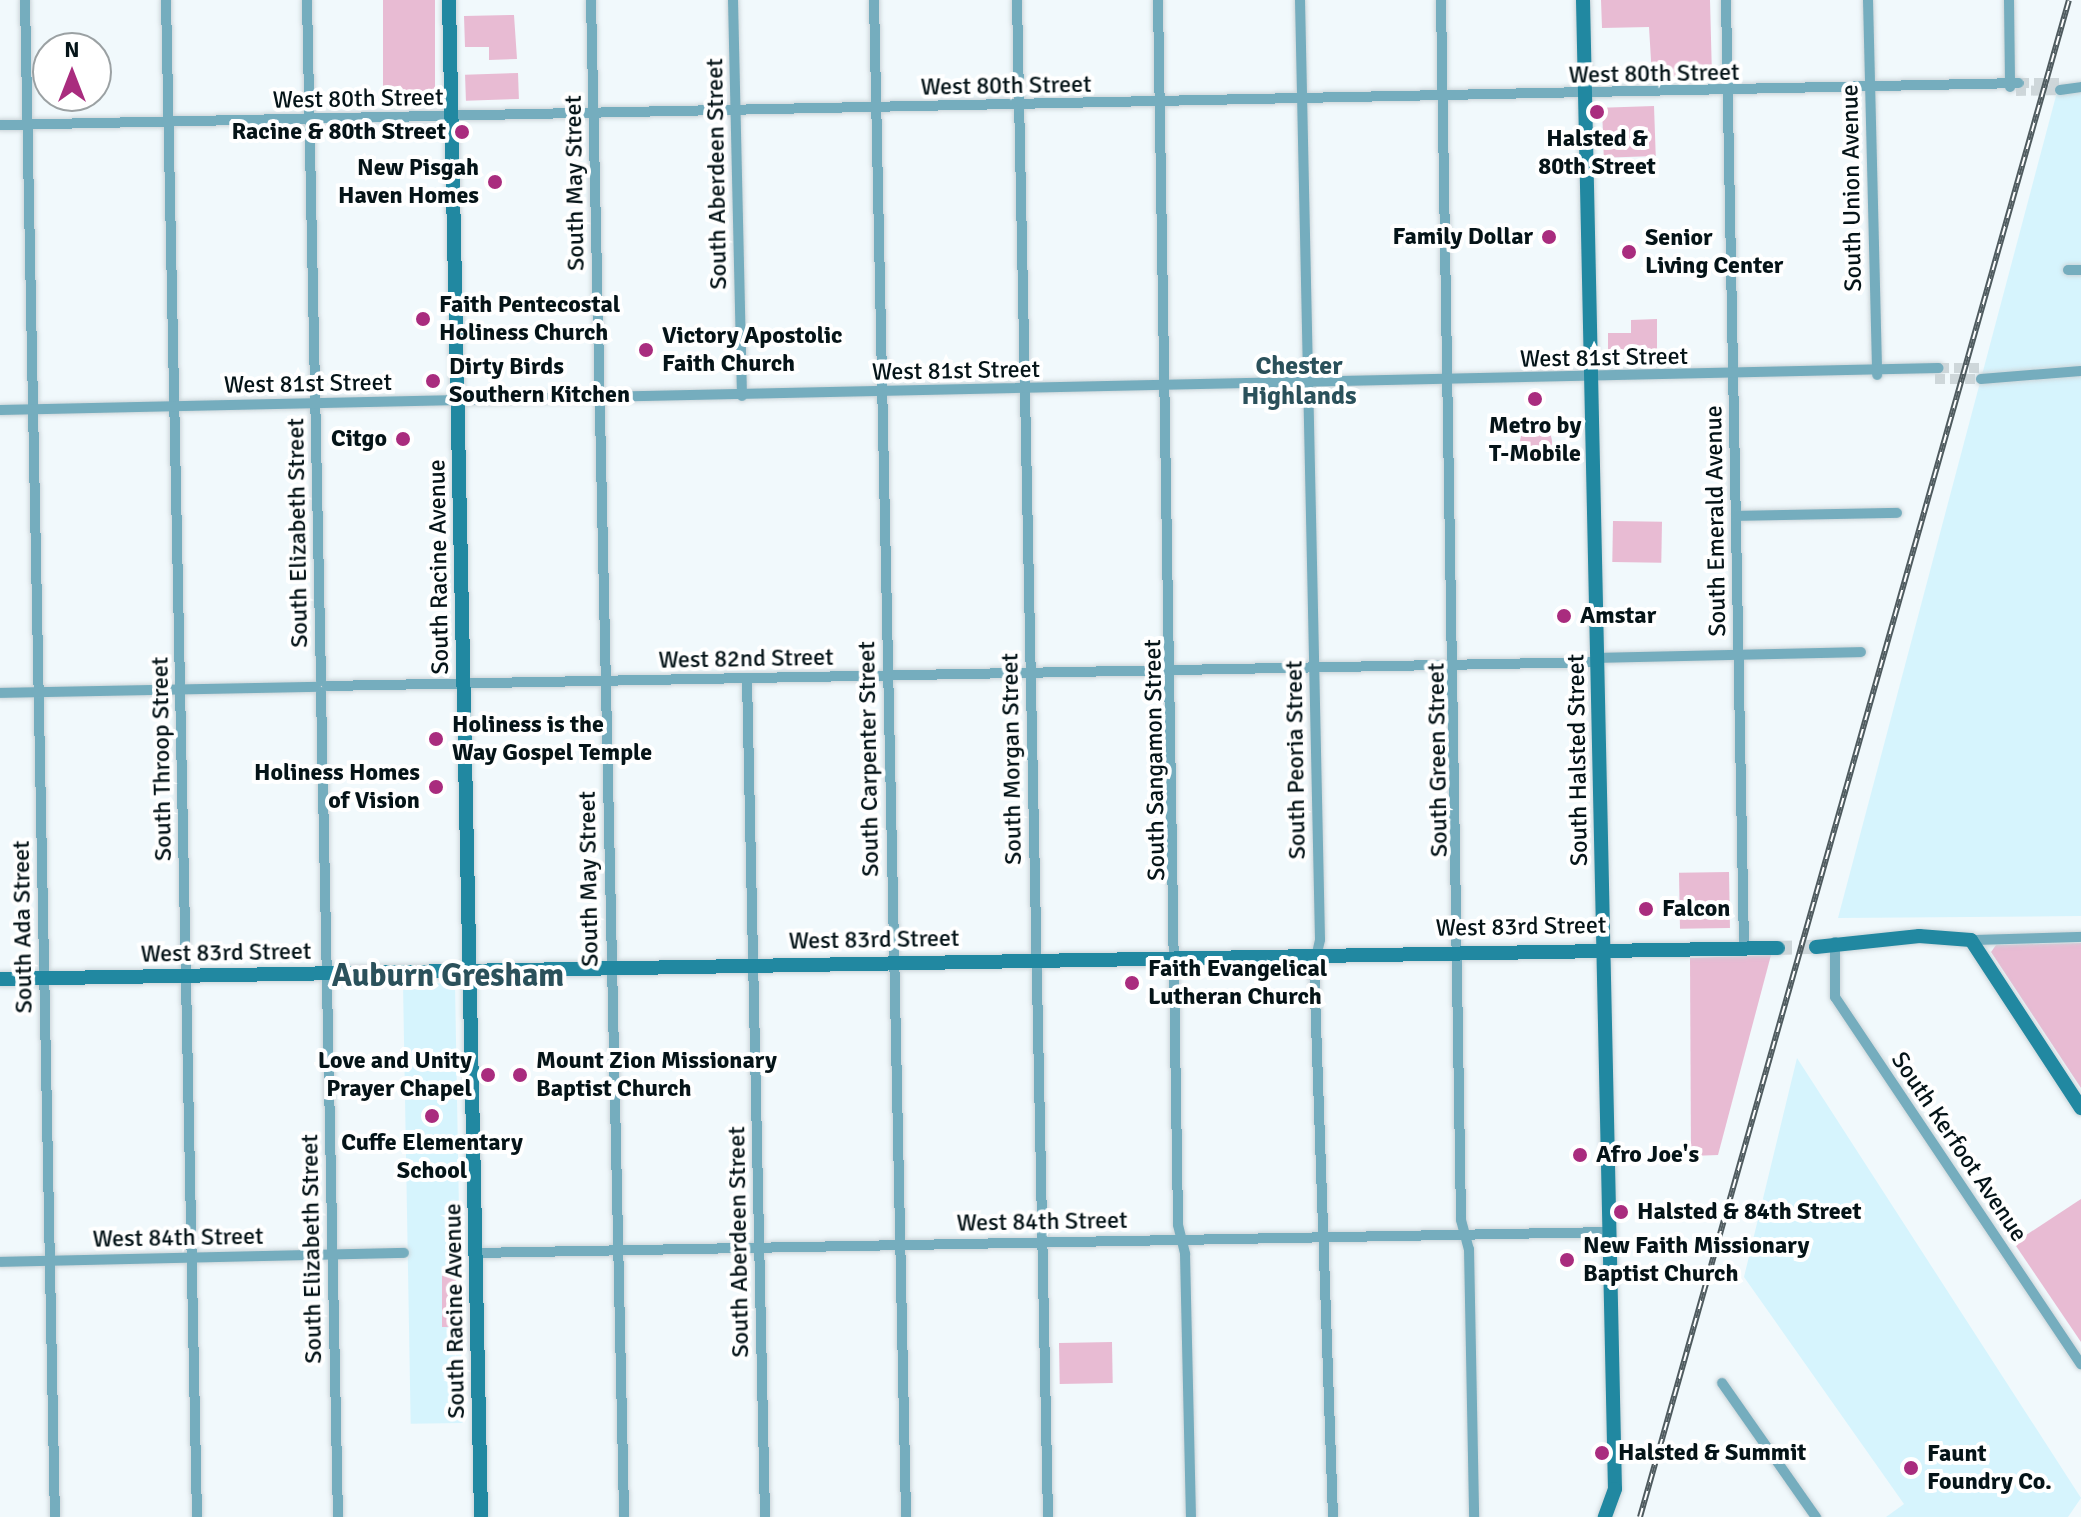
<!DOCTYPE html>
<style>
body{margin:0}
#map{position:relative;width:2081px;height:1517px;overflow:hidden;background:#f1f9fc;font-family:Signika,sans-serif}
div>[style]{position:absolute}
.built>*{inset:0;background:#d6f4fd;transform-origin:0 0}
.green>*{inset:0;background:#e8bbd3;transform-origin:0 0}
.round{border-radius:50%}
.street-tunnel>*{height:10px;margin-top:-5px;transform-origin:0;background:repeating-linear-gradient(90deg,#ced7da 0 10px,transparent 0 15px)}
.secondary-tunnel>*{height:14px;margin-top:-7px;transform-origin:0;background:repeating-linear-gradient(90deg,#ced7da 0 14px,transparent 0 21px)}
.roads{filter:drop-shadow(0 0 2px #cbd4d8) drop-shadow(0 0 2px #cbd4d8)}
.street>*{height:10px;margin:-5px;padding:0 5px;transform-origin:5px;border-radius:5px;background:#75adbe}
.secondary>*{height:14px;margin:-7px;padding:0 7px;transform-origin:7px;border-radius:7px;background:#2188a1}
.rail>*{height:6px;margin-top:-3px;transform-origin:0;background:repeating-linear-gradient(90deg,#fff 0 9px,#4f5b5f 0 18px);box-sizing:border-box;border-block:2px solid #4f5b5f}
.dots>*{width:22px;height:22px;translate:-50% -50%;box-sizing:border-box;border:4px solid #fff;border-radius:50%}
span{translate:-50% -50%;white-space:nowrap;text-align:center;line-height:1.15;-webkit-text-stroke:8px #fff;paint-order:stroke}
.street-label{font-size:24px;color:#051418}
.poi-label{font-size:24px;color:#051418;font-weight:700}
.right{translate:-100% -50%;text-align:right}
.left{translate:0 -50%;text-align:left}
.neighbourhood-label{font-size:26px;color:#2b515b;font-weight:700}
.district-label{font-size:32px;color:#2b515b;font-weight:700}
.north{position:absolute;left:32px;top:32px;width:80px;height:80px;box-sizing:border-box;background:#fff;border:2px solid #9ba1a3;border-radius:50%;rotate:0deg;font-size:22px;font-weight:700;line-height:32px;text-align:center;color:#051418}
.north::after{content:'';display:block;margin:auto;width:28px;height:36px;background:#a92c7e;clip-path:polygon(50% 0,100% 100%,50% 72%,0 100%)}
</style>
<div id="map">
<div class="built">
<i style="clip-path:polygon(2057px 92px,2081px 92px,2081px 916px,1838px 918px)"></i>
<i style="left:455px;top:983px;width:440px;height:52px;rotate:89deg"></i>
<i style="clip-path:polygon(1797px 1058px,2081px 1498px,2068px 1517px,1886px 1517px,1904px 1504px,1744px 1277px)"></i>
</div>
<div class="green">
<i style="left:383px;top:0;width:52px;height:103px"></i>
<i style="clip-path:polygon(1601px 0,1710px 0,1712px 77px,1652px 77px,1649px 27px,1602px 28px)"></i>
<i style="clip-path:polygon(514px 15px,517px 59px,489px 60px,489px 47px,465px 47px,464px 16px)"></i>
<i style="left:518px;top:73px;width:26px;height:53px;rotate:88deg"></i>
<i style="left:1654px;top:106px;width:50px;height:52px;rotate:88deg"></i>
<i style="clip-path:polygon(1657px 319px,1657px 349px,1608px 350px,1608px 333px,1631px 333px,1631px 320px)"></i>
<i class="round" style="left:1520px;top:426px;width:32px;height:32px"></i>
<i style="left:1613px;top:521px;width:49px;height:41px;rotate:1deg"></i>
<i style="left:1729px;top:872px;width:56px;height:50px;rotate:89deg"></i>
<i style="clip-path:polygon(2081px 943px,2081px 1088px,1991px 952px,1996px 945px)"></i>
<i style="clip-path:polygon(1771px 955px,1718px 1155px,1691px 1156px,1690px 958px)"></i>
<i style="clip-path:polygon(2081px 1199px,2081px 1342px,2014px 1243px)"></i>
<i style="left:442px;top:1274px;width:14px;height:53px"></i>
<i style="left:1112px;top:1342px;width:41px;height:53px;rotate:89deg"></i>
</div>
<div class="street-tunnel">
<i style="left:2019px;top:83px;width:44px"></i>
<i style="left:2016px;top:91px;width:44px;rotate:-1.3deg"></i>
<i style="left:1939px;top:368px;width:45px"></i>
<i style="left:1935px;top:379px;width:46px"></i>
</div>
<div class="secondary-tunnel">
<i style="left:1778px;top:948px;width:38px;rotate:-2deg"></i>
</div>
<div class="roads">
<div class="street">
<i style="left:25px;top:0;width:1517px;rotate:88.87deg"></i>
<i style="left:166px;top:0;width:1517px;rotate:88.83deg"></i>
<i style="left:307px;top:0;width:681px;rotate:88.82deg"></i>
<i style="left:591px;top:0;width:1517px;rotate:88.75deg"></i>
<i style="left:733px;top:0;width:396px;rotate:88.7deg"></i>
<i style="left:874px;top:0;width:1517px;rotate:88.79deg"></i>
<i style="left:1017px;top:0;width:1517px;rotate:88.83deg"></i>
<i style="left:1158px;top:0;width:1225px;rotate:89.06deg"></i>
<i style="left:1178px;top:1225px;width:30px;rotate:76deg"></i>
<i style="left:1185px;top:1254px;width:263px;rotate:88.7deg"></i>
<i style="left:1300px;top:0;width:940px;rotate:88.78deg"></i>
<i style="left:1320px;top:940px;width:26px;rotate:103deg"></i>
<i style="left:1314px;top:965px;width:552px;rotate:88.03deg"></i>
<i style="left:1441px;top:0;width:1220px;rotate:89.06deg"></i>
<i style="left:1461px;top:1220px;width:30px;rotate:75deg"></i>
<i style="left:1469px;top:1249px;width:268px;rotate:88.9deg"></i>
<i style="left:1726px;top:0;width:945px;rotate:88.91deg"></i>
<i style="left:1868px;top:0;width:375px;rotate:88.6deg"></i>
<i style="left:2009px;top:0;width:87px;rotate:89.3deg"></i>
<i style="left:2060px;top:90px;width:21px;rotate:-8deg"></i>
<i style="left:0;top:125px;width:2019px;rotate:-1.19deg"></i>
<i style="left:2068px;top:270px;width:13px"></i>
<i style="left:1981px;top:379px;width:100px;rotate:-4.6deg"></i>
<i style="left:0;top:410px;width:1939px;rotate:-1.24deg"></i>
<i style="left:1736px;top:516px;width:161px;rotate:-1.1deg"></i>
<i style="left:1598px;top:658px;width:263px;rotate:-1.3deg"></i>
<i style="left:747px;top:678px;width:839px;rotate:88.77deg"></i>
<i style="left:327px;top:686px;width:1271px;rotate:-1.08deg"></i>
<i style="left:321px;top:692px;width:825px;rotate:88.82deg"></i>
<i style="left:0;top:693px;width:316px;rotate:-1.1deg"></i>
<i style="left:1971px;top:940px;width:110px;rotate:-1.6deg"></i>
<i style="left:1835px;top:942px;width:55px;rotate:90deg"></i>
<i style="left:1835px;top:997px;width:442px;rotate:56.2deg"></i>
<i style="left:475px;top:1253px;width:1135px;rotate:-1.06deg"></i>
<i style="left:0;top:1262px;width:404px;rotate:-1.3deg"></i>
<i style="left:1722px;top:1383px;width:164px;rotate:55deg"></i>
</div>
<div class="secondary">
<i style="left:449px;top:0;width:1517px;rotate:88.79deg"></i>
<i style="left:1583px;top:0;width:1489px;rotate:88.77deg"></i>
<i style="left:1615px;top:1489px;width:30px;rotate:110deg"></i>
<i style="left:1816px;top:947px;width:104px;rotate:-6.1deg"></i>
<i style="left:1919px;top:936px;width:52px;rotate:4.4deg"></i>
<i style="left:1971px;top:940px;width:201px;rotate:56.8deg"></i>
<i style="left:0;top:979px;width:1778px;rotate:-1deg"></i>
</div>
</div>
<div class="rail">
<i style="left:1640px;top:1517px;width:1576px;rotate:-74.21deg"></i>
</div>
<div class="dots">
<i style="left:1597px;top:112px;background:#a92c7e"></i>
<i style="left:462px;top:132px;background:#a92c7e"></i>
<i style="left:495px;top:182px;background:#a92c7e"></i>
<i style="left:1549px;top:237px;background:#a92c7e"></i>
<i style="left:1629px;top:252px;background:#a92c7e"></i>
<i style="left:423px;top:319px;background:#a92c7e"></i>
<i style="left:646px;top:350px;background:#a92c7e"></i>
<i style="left:433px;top:381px;background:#a92c7e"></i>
<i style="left:1535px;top:399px;background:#a92c7e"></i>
<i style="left:403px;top:439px;background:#a92c7e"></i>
<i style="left:1564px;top:616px;background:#a92c7e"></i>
<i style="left:436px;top:739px;background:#a92c7e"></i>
<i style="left:436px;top:787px;background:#a92c7e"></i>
<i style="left:1646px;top:909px;background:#a92c7e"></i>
<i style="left:1132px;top:983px;background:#a92c7e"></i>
<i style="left:488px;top:1075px;background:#a92c7e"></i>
<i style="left:520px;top:1075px;background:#a92c7e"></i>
<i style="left:432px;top:1116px;background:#a92c7e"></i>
<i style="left:1580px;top:1155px;background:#a92c7e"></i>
<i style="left:1621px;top:1212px;background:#a92c7e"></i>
<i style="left:1567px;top:1260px;background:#a92c7e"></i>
<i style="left:1602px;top:1453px;background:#a92c7e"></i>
<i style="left:1911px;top:1468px;background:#a92c7e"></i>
</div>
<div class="street-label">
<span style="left:1654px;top:74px;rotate:-1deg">West 80th Street</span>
<span style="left:1006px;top:86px;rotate:-1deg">West 80th Street</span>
<span style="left:358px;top:99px;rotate:-1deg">West 80th Street</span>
<span style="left:717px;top:174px;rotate:-91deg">South Aberdeen Street</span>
<span style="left:575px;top:183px;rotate:-91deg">South May Street</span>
<span style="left:1852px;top:188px;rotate:-91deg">South Union Avenue</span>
<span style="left:1604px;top:358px;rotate:-1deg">West 81st Street</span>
<span style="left:956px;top:371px;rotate:-1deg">West 81st Street</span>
<span style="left:308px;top:384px;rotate:-1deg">West 81st Street</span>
<span style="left:1716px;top:521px;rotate:-91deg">South Emerald Avenue</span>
<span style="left:298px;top:533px;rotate:-91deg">South Elizabeth Street</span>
<span style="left:439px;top:567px;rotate:-91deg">South Racine Avenue</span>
<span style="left:746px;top:659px;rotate:-1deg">West 82nd Street</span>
<span style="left:162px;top:759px;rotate:-91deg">South Throop Street</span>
<span style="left:869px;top:759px;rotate:-91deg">South Carpenter Street</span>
<span style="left:1012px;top:759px;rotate:-91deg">South Morgan Street</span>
<span style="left:1155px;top:760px;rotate:-91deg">South Sangamon Street</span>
<span style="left:1296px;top:760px;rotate:-91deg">South Peoria Street</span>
<span style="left:1438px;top:760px;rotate:-91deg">South Green Street</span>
<span style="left:1578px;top:760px;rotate:-91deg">South Halsted Street</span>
<span style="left:589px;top:879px;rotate:-91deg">South May Street</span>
<span style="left:23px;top:927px;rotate:-91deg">South Ada Street</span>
<span style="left:1521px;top:927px;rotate:-1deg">West 83rd Street</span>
<span style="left:874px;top:940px;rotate:-1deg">West 83rd Street</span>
<span style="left:226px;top:953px;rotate:-1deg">West 83rd Street</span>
<span style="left:1959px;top:1147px;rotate:56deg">South Kerfoot Avenue</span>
<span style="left:1042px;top:1222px;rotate:-1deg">West 84th Street</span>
<span style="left:178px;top:1238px;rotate:-1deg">West 84th Street</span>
<span style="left:739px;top:1242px;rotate:-91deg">South Aberdeen Street</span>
<span style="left:312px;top:1249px;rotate:-91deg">South Elizabeth Street</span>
<span style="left:455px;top:1311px;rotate:-91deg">South Racine Avenue</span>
</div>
<div class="poi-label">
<span class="right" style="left:446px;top:132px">Racine &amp; 80th Street</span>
<span style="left:1597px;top:153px">Halsted &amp;<br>80th Street</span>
<span class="right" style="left:479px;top:182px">New Pisgah<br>Haven Homes</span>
<span class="right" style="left:1533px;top:237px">Family Dollar</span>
<span class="left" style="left:1645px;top:252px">Senior<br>Living Center</span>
<span class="left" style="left:439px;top:319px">Faith Pentecostal<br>Holiness Church</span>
<span class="left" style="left:662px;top:350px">Victory Apostolic<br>Faith Church</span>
<span class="left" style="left:449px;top:381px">Dirty Birds<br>Southern Kitchen</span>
<span style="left:1535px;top:440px">Metro by<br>T-Mobile</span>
<span class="right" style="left:387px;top:439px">Citgo</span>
<span class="left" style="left:1580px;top:616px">Amstar</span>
<span class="left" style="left:452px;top:739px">Holiness is the<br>Way Gospel Temple</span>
<span class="right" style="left:420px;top:787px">Holiness Homes<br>of Vision</span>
<span class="left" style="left:1662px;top:909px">Falcon</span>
<span class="left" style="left:1148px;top:983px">Faith Evangelical<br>Lutheran Church</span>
<span class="right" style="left:472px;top:1075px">Love and Unity<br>Prayer Chapel</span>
<span class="left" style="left:536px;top:1075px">Mount Zion Missionary<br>Baptist Church</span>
<span style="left:432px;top:1157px">Cuffe Elementary<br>School</span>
<span class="left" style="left:1596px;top:1155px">Afro Joe's</span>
<span class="left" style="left:1637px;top:1212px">Halsted &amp; 84th Street</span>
<span class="left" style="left:1583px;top:1260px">New Faith Missionary<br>Baptist Church</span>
<span class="left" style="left:1618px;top:1453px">Halsted &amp; Summit</span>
<span class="left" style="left:1927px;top:1468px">Faunt<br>Foundry Co.</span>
</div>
<div class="neighbourhood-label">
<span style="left:1299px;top:382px">Chester<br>Highlands</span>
</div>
<div class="district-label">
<span style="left:448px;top:976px">Auburn Gresham</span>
</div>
<div class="north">N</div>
</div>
